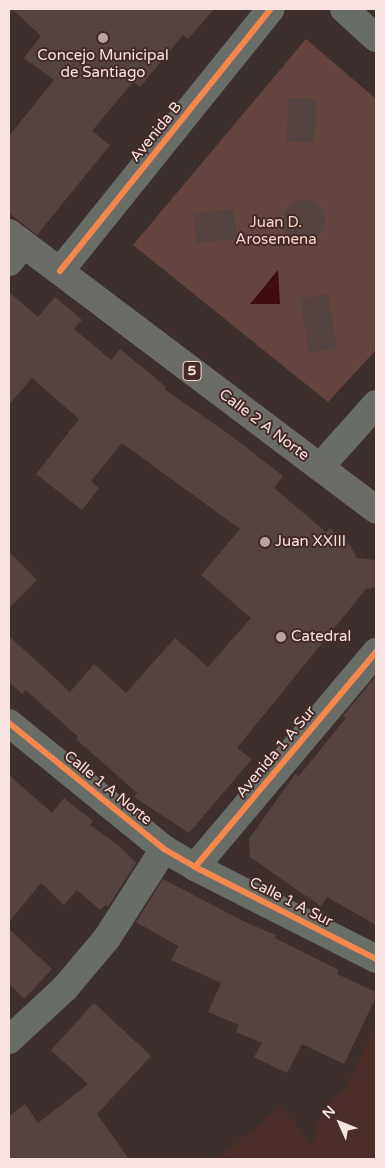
<!DOCTYPE html>
<style>
body{margin:0}
#map{position:relative;width:385px;height:1168px;overflow:hidden;background:#3d2f2d;font-family:"Varela Round",sans-serif}
div>[style]{position:absolute}
.built>*{inset:0;background:#4d2d2a}
.green>*{inset:0;background:#65443f}
.water>*{inset:0;background:#3f0d0b}
.building>*{inset:0;background:#554341;transform-origin:0 0}
.round{border-radius:50%}
.minor>*{height:28px;margin:-14px;padding:0 14px;transform-origin:14px;border-radius:14px;background:#686d68}
.major>*{height:28px;margin:-14px;padding:0 14px;transform-origin:14px;border-radius:14px;background:#6b6c67}
.cycleway>*{height:6px;margin:-3px;padding:0 3px;transform-origin:3px;border-radius:3px;background:#f5874c}
.dots>*{width:14px;height:14px;translate:-50% -50%;box-sizing:border-box;border:2px solid #442926;border-radius:50%}
span{translate:-50% -50%;white-space:nowrap;text-align:center;line-height:1.15;-webkit-text-stroke:4px #442926;paint-order:stroke}
.shield-label span{padding:1px 4px;background:#442926;border:1px solid;border-radius:4px;-webkit-text-stroke-width:0}
.shield-label{font-size:14px;color:#f7e4e2;font-weight:700}
.poi-label{font-size:15px;color:#f7e4e2}
.left{translate:0 -50%;text-align:left}
.street-label{font-size:15px;color:#f7e4e2}
.park-label{font-size:15px;color:#fad2cd}
.frame{position:absolute;inset:0;border:10px solid #f7e4e2;pointer-events:none}
.north{position:absolute;left:315px;top:1098px;width:50px;height:50px;-webkit-text-stroke:4px #442926;paint-order:stroke;rotate:314deg;font-size:14px;font-weight:700;line-height:20px;text-align:center;color:#f7e4e2}
.north::after{content:'';display:block;margin:auto;width:18px;height:22px;background:#f7e4e2;clip-path:polygon(50% 0,100% 100%,50% 72%,0 100%)}
</style>
<div id="map">
<div class="built">
<i style="clip-path:polygon(376px 1024px,376px 1159px,217px 1159px,281px 1107px,312px 1145px,322px 1111px,347px 1085px)"></i>
</div>
<div class="green">
<i style="clip-path:polygon(306px 39px,376px 99px,376px 350px,328px 402px,133px 245px)"></i>
</div>
<div class="water">
<i style="clip-path:polygon(278px 270px,280px 304px,250px 304px)"></i>
</div>
<div class="building">
<i style="clip-path:polygon(12px 9px,214px 9px,188px 39px,183px 35px,140px 87px,133px 82px,92px 131px,110px 145px,37px 235px,9px 213px,9px 136px,54px 80px,24px 58px,41px 36px)"></i>
<i style="left:288px;top:98px;width:28px;height:44px;rotate:2deg"></i>
<i class="round" style="left:283px;top:199px;width:42px;height:42px"></i>
<i style="left:234px;top:209px;width:30px;height:41px;rotate:84deg"></i>
<i style="clip-path:polygon(9px 292px,38px 317px,55px 297px,82px 320px,74px 329px,111px 360px,120px 349px,166px 387px,164px 389px,233px 437px,283px 476px,274px 488px,326px 532px,330px 528px,350px 545px,357px 558px,376px 560px,376px 587px,366px 589px,237px 748px,252px 759px,189px 833px,134px 797px,137px 793px,76px 739px,78px 737px,26px 690px,22px 694px,9px 682px,9px 636px,70px 692px,94px 664px,126px 693px,175px 638px,208px 667px,251px 618px,201px 575px,240px 529px,122px 443px,91px 481px,99px 488px,82px 510px,36px 474px,79px 419px,32px 378px,9px 405px)"></i>
<i style="left:328px;top:294px;width:55px;height:28px;rotate:81deg"></i>
<i style="clip-path:polygon(9px 552px,37px 580px,9px 608px)"></i>
<i style="clip-path:polygon(376px 676px,376px 925px,327px 897px,321px 906px,297px 890px,250px 857px,249px 839px,295px 774px,299px 776px,346px 718px,343px 716px)"></i>
<i style="clip-path:polygon(9px 775px,52px 813px,64px 798px,93px 821px,90px 825px,118px 845px,136px 863px,108px 907px,105px 905px,100px 910px,77px 890px,64px 905px,41px 883px,9px 922px)"></i>
<i style="clip-path:polygon(163px 879px,245px 922px,276px 935px,275px 938px,339px 970px,337px 974px,376px 992px,376px 997px,344px 1064px,302px 1044px,287px 1073px,254px 1057px,262px 1043px,236px 1032px,239px 1025px,208px 1012px,221px 983px,171px 960px,178px 946px,136px 922px)"></i>
<i style="clip-path:polygon(9px 929px,52px 969px,24px 999px,9px 984px)"></i>
<i style="clip-path:polygon(94px 1003px,151px 1056px,97px 1114px,129px 1159px,9px 1159px,9px 1116px,25px 1104px,38px 1123px,88px 1084px,51px 1050px)"></i>
</div>
<div class="minor">
<i style="left:344px;top:9px;width:43px;rotate:42.2deg"></i>
<i style="left:9px;top:262px;width:23px;rotate:-50deg"></i>
<i style="left:60px;top:271px;width:336px;rotate:-51.2deg"></i>
<i style="left:320px;top:467px;width:84px;rotate:-48.4deg"></i>
<i style="left:9px;top:723px;width:200px;rotate:39.1deg"></i>
<i style="left:164px;top:849px;width:36px;rotate:30deg"></i>
<i style="left:195px;top:867px;width:203px;rotate:26.9deg"></i>
<i style="left:195px;top:867px;width:281px;rotate:-49.9deg"></i>
<i style="left:9px;top:1040px;width:76px;rotate:-42.9deg"></i>
<i style="left:65px;top:988px;width:65px;rotate:-50deg"></i>
<i style="left:107px;top:938px;width:106px;rotate:-57.4deg"></i>
</div>
<div class="major">
<i style="left:9px;top:233px;width:460px;rotate:37deg"></i>
</div>
<div class="cycleway">
<i style="left:60px;top:271px;width:336px;rotate:-51.2deg"></i>
<i style="left:9px;top:723px;width:200px;rotate:39.1deg"></i>
<i style="left:164px;top:849px;width:36px;rotate:30deg"></i>
<i style="left:195px;top:867px;width:203px;rotate:26.9deg"></i>
<i style="left:195px;top:867px;width:281px;rotate:-49.9deg"></i>
</div>
<div class="dots">
<i style="left:103px;top:38px;background:#b6a5a3"></i>
<i style="left:265px;top:542px;background:#b6a5a3"></i>
<i style="left:281px;top:637px;background:#b6a5a3"></i>
</div>
<div class="shield-label">
<span style="left:192px;top:371px">5</span>
</div>
<div class="poi-label">
<span style="left:103px;top:64px">Concejo Municipal<br>de Santiago</span>
<span class="left" style="left:275px;top:542px">Juan XXIII</span>
<span class="left" style="left:291px;top:637px">Catedral</span>
</div>
<div class="street-label">
<span style="left:156px;top:132px;rotate:-51deg">Avenida B</span>
<span style="left:264px;top:425px;rotate:37deg">Calle 2 A Norte</span>
<span style="left:276px;top:752px;rotate:-50deg">Avenida 1 A Sur</span>
<span style="left:108px;top:788px;rotate:39deg">Calle 1 A Norte</span>
<span style="left:291px;top:902px;rotate:27deg">Calle 1 A Sur</span>
</div>
<div class="park-label">
<span style="left:276px;top:231px">Juan D.<br>Arosemena</span>
</div>
<div class="frame"></div>
<div class="north">N</div>
</div>
